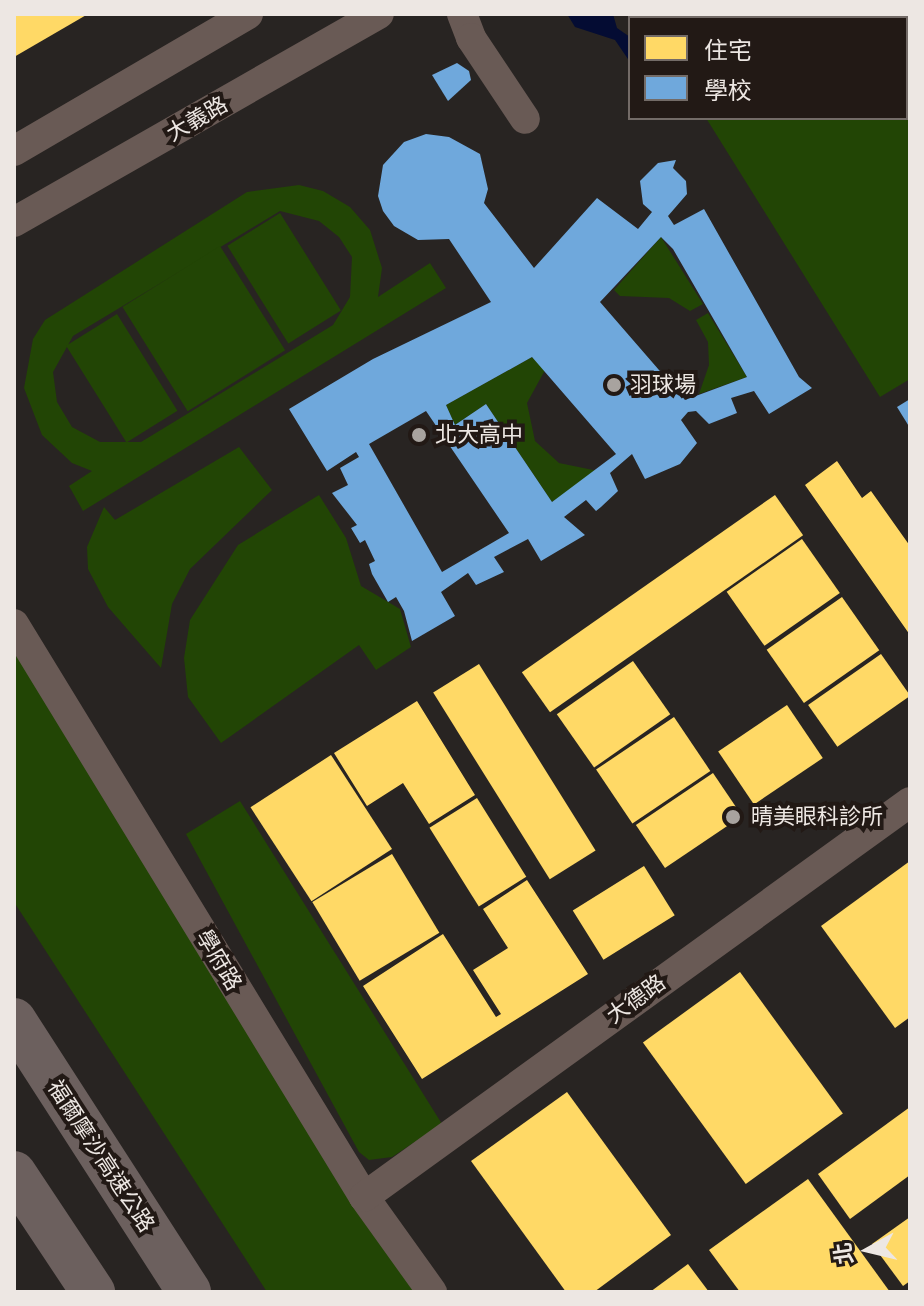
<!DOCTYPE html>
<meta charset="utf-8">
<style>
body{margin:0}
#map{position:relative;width:924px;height:1306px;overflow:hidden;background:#282422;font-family:"Roboto Serif","Noto Sans TC",serif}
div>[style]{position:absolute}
.green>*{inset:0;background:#224505;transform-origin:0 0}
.water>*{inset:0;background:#040c33}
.homes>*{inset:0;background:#ffd966;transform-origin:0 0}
.schools>*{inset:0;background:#6fa8dc}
.minor>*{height:30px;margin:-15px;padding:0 15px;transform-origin:15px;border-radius:15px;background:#695a55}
.highway>*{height:44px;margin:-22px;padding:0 22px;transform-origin:22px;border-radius:22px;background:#6c605e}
.dots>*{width:22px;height:22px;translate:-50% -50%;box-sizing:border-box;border:4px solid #221915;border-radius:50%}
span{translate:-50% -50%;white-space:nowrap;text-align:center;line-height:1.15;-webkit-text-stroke:8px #221915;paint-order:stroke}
.street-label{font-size:22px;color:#ede7e3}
.poi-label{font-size:22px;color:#ede7e3}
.left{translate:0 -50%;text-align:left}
.frame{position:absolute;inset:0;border:16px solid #ede7e3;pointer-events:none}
.legend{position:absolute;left:628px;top:16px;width:280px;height:104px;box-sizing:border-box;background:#221915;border:2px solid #736b67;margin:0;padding:10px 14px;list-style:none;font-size:24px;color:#ede7e3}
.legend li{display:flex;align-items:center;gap:16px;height:40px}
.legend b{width:40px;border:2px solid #736b67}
.north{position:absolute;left:828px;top:1210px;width:80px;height:80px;-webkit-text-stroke:6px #221915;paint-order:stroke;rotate:262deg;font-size:22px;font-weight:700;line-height:32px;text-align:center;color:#ede7e3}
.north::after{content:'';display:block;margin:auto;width:28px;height:36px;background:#ede7e3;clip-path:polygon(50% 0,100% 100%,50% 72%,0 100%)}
</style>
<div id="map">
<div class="green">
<i style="clip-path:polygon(636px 14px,910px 14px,910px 379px,880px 397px,706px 118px,906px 118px,906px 18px)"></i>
<i style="clip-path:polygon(evenodd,299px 185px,323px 191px,350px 207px,370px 230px,382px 268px,378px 297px,430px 263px,446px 288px,83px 511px,69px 486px,92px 471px,72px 463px,42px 435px,24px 388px,33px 339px,45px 320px,247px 192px,299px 185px,280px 211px,319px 221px,339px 237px,352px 257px,350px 297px,333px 325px,141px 442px,100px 442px,72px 427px,57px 402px,53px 372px,73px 336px,280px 211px)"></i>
<i style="left:280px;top:213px;width:115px;height:62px;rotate:58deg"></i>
<i style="clip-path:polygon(661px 237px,703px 304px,690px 311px,669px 298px,620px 296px,614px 290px)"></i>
<i style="left:220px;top:246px;width:123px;height:115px;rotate:58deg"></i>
<i style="clip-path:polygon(708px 313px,747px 377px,699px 394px,709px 365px,708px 342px,696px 320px)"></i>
<i style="left:117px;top:314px;width:114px;height:60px;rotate:58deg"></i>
<i style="clip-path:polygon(532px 357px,545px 370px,527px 403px,535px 441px,559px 463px,598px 471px,552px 502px,486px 404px,455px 425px,446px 405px)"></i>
<i style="clip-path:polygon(239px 447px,272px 490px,190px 569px,172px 604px,161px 668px,108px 607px,88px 569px,87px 547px,104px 507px,115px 520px)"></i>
<i style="clip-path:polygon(319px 495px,346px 538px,361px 586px,400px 609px,411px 647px,376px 670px,359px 645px,221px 743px,188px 697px,184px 658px,190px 620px,238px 545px)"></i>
<i style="clip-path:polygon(14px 624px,432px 1292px,267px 1292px,14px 902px)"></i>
<i style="clip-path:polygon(240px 801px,442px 1124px,392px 1157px,369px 1160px,359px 1152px,186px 834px)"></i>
</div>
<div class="water">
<i style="clip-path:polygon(567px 14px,613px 14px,617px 28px,630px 37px,630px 62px,615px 40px,575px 27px)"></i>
</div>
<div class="homes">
<i style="clip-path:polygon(14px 14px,88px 14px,14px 57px)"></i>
<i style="clip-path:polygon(837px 461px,862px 498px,871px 491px,910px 546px,910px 635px,805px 485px)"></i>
<i style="left:775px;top:495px;width:49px;height:309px;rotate:55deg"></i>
<i style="left:802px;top:539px;width:66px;height:92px;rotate:55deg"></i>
<i style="left:842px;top:597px;width:65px;height:92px;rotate:55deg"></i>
<i style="left:881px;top:654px;width:51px;height:89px;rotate:55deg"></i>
<i style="left:633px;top:661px;width:65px;height:93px;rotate:55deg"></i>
<i style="left:479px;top:664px;width:220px;height:54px;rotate:58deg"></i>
<i style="clip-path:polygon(417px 701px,475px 795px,429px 824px,403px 783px,367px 806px,334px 753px)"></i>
<i style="left:787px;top:705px;width:64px;height:83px;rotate:56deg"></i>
<i style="left:674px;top:717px;width:65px;height:94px;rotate:56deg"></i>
<i style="left:331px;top:755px;width:112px;height:96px;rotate:57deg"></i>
<i style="left:713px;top:773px;width:52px;height:93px;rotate:56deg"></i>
<i style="left:477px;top:798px;width:93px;height:56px;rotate:58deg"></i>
<i style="left:392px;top:854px;width:92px;height:93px;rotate:59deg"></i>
<i style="clip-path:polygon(910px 861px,910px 1017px,895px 1028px,821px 926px)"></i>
<i style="left:644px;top:866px;width:58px;height:84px;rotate:58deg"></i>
<i style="clip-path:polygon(527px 880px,588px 974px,422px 1079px,363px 986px,443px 934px,496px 1017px,501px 1014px,473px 970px,508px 948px,483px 909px)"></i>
<i style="left:740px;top:972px;width:175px;height:120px;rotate:54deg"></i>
<i style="clip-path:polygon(567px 1092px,671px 1235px,594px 1292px,566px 1292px,471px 1161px)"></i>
<i style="clip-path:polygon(910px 1107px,910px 1175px,850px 1219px,818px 1174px)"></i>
<i style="clip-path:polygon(808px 1179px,890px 1292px,740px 1292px,709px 1250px)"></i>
<i style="clip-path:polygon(910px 1217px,910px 1281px,903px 1286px,872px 1244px)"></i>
<i style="clip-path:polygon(688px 1264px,709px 1292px,650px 1292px)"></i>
</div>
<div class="schools">
<i style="clip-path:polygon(457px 63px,469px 71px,471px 80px,448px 101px,432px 75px)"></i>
<i style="clip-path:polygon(evenodd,426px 134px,449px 137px,480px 154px,488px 189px,484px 203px,534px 268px,597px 198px,638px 229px,652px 212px,643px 204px,640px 181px,658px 163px,676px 160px,673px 168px,686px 181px,687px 194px,668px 216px,674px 225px,704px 209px,799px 377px,812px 388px,769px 414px,754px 391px,731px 398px,737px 413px,709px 424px,696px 411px,688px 412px,681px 420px,697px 443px,680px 464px,645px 479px,632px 454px,610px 473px,618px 491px,601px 507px,596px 511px,586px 500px,564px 517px,585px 535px,541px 561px,528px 539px,494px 557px,504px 572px,476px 585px,468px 573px,441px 592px,455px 616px,412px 641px,404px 611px,396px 597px,388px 602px,372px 574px,369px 564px,375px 561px,365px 540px,360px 543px,351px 528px,357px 525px,332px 493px,348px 485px,340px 468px,359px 457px,356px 452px,327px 471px,289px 409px,373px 359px,491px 302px,449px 239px,418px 240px,394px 226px,383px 211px,378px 196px,383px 165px,404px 142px,426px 134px,661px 237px,673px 249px,747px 377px,685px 400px,600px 302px,661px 237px,426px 134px,532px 357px,616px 454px,552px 502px,486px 404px,455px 425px,446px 405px,532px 357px,426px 134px,426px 411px,509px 533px,442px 572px,369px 444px,426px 411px)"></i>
<i style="clip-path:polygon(910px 399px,910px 428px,897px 407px)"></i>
</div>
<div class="minor">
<i style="left:462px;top:14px;width:26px;rotate:69deg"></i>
<i style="left:471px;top:38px;width:97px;rotate:56.3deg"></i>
<i style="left:14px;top:151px;width:271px;rotate:-30.3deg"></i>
<i style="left:14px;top:222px;width:420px;rotate:-29.7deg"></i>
<i style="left:14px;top:624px;width:671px;rotate:58.58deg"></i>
<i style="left:364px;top:1197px;width:117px;rotate:54.4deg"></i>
<i style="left:364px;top:1197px;width:674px;rotate:-35.88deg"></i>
</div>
<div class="highway">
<i style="left:14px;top:1020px;width:323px;rotate:57.2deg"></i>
<i style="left:14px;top:1173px;width:143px;rotate:56.4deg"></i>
</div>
<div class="dots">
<i style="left:614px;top:385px;background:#a8a39f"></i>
<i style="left:419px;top:435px;background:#a8a39f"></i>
<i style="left:733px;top:817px;background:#a8a39f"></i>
</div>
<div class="street-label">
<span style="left:197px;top:119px;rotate:-30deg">大義路</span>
<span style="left:219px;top:960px;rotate:59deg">學府路</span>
<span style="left:636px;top:999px;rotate:-36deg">大德路</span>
<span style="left:101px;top:1156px;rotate:57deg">福爾摩沙高速公路</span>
</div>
<div class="poi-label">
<span class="left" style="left:630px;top:385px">羽球場</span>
<span class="left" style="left:435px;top:435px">北大高中</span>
<span class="left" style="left:751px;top:817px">晴美眼科診所</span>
</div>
<div class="frame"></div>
<ul class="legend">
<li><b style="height:22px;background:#ffd966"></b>住宅</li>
<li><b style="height:22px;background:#6fa8dc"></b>學校</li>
</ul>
<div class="north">北</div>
</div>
